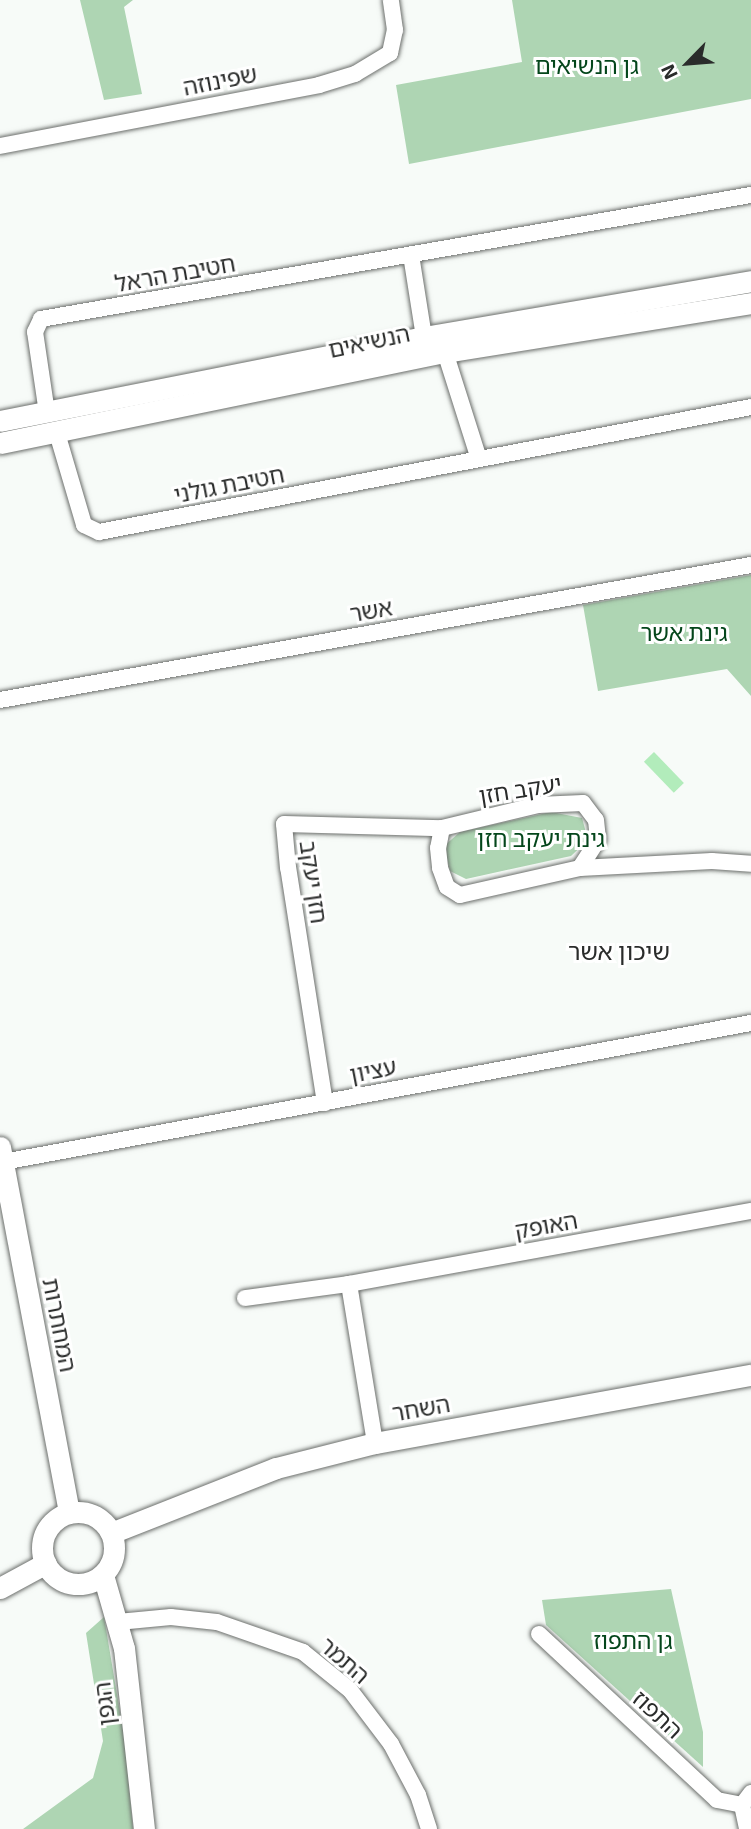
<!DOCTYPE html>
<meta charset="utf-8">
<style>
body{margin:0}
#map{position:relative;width:751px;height:1829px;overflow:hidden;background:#f7fbf8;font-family:"Exo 2","Noto Sans Hebrew",sans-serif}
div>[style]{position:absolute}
.green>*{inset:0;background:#aed5b3}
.water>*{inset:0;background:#b2ecbb;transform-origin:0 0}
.roads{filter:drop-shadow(0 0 2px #6c6f6c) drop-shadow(0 0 2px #6c6f6c)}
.minor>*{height:16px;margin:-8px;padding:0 8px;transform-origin:8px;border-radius:8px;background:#fff}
.tertiary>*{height:21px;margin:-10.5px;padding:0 10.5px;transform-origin:10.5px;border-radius:10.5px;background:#fff}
.tertiary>.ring{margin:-10.5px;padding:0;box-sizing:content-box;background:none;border:21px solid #fff;border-radius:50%}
span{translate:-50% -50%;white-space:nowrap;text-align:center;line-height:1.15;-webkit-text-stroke:6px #fff;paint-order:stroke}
.park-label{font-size:23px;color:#04461b}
.street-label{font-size:23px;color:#2a2c2b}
.neighbourhood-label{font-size:24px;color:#2a2c2b}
.north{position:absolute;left:653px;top:28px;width:70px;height:70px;-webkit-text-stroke:5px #fff;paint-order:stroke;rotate:245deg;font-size:19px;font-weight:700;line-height:28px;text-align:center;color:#2a2c2b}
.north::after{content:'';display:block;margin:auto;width:24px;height:32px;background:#2a2c2b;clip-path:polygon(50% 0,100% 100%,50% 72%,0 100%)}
</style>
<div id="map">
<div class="green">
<i style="clip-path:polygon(80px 0,133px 0,124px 7px,142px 94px,104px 100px)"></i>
<i style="clip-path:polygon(512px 0,751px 0,751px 99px,409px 164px,396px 85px,522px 62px)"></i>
<i style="clip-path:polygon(751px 575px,751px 696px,727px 669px,598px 691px,583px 605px)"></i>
<i style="clip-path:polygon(551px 812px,582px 818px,588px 840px,571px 856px,466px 879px,450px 871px,444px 846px,460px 832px)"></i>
<i style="clip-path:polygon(671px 1589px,703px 1732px,703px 1767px,546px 1625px,542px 1600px)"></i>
<i style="clip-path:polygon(104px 1617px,125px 1742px,133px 1829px,23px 1829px,93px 1778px,103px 1741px,86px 1633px)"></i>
</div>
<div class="water">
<i style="left:654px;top:752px;width:43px;height:14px;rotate:46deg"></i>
</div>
<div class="roads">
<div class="minor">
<i style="left:0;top:146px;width:325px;rotate:-10.8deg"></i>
<i style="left:319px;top:85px;width:38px;rotate:-17deg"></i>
<i style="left:355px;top:74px;width:41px;rotate:-31deg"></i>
<i style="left:390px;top:53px;width:24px;rotate:-78deg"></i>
<i style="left:395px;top:30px;width:30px;rotate:-98deg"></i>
<i style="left:411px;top:255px;width:83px;rotate:81deg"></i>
<i style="left:445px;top:352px;width:112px;rotate:72.4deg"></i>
<i style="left:47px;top:413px;width:82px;rotate:-98.4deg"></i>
<i style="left:35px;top:332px;width:14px;rotate:-65deg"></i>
<i style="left:41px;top:319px;width:721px;rotate:-9.91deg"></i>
<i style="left:57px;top:433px;width:96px;rotate:73.6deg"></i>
<i style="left:84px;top:525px;width:17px;rotate:25deg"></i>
<i style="left:99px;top:532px;width:664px;rotate:-10.85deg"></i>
<i style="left:0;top:700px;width:763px;rotate:-10.19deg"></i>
<i style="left:442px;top:828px;width:20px;rotate:101deg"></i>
<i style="left:438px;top:848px;width:20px;rotate:84deg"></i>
<i style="left:440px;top:868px;width:20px;rotate:70deg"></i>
<i style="left:447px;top:887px;width:15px;rotate:32deg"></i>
<i style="left:460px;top:895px;width:123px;rotate:-12.7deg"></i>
<i style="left:580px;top:868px;width:132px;rotate:-3deg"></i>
<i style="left:712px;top:861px;width:39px;rotate:4deg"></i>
<i style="left:325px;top:1103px;width:238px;rotate:-98.9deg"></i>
<i style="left:288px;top:868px;width:44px;rotate:-95.2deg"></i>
<i style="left:284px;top:824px;width:158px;rotate:1.5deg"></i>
<i style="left:442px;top:828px;width:99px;rotate:-13.5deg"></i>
<i style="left:538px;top:805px;width:45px;rotate:-2.5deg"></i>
<i style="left:583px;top:803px;width:21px;rotate:53deg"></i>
<i style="left:596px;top:820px;width:20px;rotate:84deg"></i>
<i style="left:598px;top:840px;width:33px;rotate:123deg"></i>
<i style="left:3px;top:1162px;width:761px;rotate:-10.53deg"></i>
<i style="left:349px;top:1284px;width:161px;rotate:80.7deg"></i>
<i style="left:245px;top:1298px;width:105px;rotate:-7.7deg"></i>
<i style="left:349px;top:1284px;width:409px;rotate:-10.3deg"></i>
<i style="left:118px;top:1622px;width:53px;rotate:-5.4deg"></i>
<i style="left:171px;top:1617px;width:46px;rotate:6.2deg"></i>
<i style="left:217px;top:1622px;width:91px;rotate:19.2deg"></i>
<i style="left:303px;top:1652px;width:60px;rotate:39deg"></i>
<i style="left:350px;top:1690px;width:68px;rotate:52.8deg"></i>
<i style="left:391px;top:1744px;width:58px;rotate:62.1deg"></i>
<i style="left:418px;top:1795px;width:36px;rotate:72deg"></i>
<i style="left:539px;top:1634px;width:243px;rotate:43deg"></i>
<i style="left:717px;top:1800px;width:25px;rotate:11deg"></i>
<i style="left:742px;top:1805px;width:15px;rotate:-53deg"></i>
<i style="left:742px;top:1805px;width:25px;rotate:78deg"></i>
</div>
<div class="tertiary">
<i style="left:0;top:421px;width:432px;rotate:-11.2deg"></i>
<i style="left:424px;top:337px;width:332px;rotate:-9.7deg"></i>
<i style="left:0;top:443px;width:454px;rotate:-11.6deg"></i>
<i style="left:445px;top:352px;width:310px;rotate:-9.1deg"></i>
<i style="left:0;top:1147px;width:372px;rotate:79.3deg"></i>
<i class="ring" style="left:42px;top:1512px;width:51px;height:51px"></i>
<i style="left:111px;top:1533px;width:177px;rotate:-21.5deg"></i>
<i style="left:276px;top:1468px;width:102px;rotate:-14.2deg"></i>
<i style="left:375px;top:1443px;width:382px;rotate:-10.3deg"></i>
<i style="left:103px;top:1575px;width:76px;rotate:74deg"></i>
<i style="left:124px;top:1648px;width:182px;rotate:83.7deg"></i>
<i style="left:0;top:1588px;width:52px;rotate:-28.5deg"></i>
</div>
</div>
<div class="park-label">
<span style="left:587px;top:65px">גן הנשיאים</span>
<span style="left:684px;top:632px">גינת אשר</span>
<span style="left:541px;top:838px">גינת יעקב חזן</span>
<span style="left:633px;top:1640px">גן התפוז</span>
</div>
<div class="street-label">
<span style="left:220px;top:80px;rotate:-11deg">שפינוזה</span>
<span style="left:175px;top:273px;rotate:-10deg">חטיבת הראל</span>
<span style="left:369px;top:341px;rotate:-12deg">הנשיאים</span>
<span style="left:229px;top:484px;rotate:-11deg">חטיבת גולני</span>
<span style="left:371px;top:610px;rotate:-10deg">אשר</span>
<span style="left:520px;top:789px;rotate:-9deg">יעקב חזן</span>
<span style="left:314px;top:882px;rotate:82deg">חזן יעקב</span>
<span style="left:373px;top:1070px;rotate:-11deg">עציון</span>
<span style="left:546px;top:1225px;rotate:-10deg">האופק</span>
<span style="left:60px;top:1325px;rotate:79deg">המחתרות</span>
<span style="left:421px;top:1408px;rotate:-10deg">השחר</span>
<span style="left:345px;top:1660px;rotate:41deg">התמר</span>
<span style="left:104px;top:1704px;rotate:-97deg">הגפן</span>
<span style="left:658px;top:1714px;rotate:43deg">התפוז</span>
</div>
<div class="neighbourhood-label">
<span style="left:619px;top:951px">שיכון אשר</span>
</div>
<div class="north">N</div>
</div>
